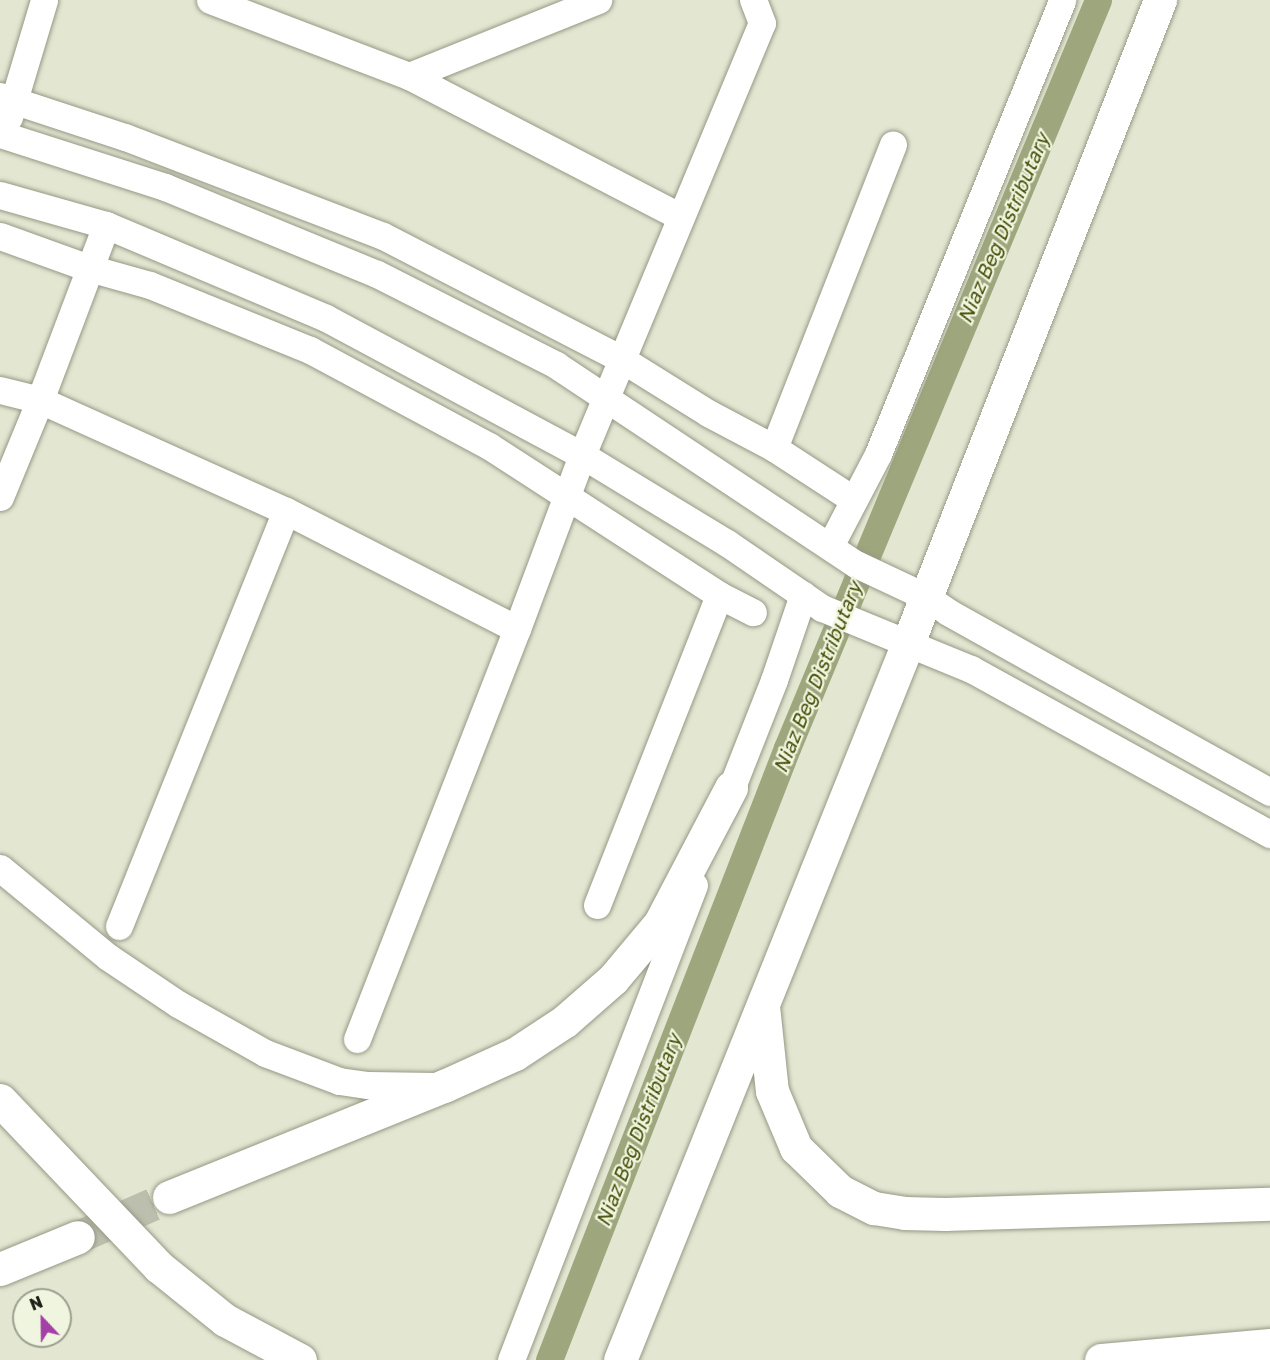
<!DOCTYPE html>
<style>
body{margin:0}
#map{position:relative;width:1270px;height:1360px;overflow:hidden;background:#e3e7d2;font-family:"Golos Text",sans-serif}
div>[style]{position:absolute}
.canal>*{height:27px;margin:-13.5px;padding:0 13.5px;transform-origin:13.5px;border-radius:13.5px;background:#9ea67d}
.motorway-tunnel>*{height:33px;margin-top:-16.5px;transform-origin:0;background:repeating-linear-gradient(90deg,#bcbfad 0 33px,transparent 0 49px)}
.roads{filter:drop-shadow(0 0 2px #959985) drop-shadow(0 0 2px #959985)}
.minor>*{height:27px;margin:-13.5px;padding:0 13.5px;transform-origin:13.5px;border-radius:13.5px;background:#fff}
.secondary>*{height:33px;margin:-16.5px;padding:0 16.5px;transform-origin:16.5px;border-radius:16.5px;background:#fff}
.motorway>*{height:33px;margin:-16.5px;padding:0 16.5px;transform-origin:16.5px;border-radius:16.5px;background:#fff}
span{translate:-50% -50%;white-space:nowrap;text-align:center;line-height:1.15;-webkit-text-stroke:4.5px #f0f5df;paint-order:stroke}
.water-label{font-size:20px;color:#474f09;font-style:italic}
.north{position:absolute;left:12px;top:1288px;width:60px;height:60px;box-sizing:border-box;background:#f0f5df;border:2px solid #9ca090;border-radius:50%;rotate:338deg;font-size:16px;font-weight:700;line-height:24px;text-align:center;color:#1f2119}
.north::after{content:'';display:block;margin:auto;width:21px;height:27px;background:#a441a7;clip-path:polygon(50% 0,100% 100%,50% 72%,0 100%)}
</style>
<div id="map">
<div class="canal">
<i style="left:549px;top:1360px;width:657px;rotate:-68.75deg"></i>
<i style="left:787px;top:748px;width:810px;rotate:-67.42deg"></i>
</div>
<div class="motorway-tunnel">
<i style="left:78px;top:1237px;width:99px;rotate:-23.7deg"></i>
</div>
<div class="roads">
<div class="minor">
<i style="left:210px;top:0;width:213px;rotate:20.9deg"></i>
<i style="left:409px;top:76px;width:304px;rotate:27.4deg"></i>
<i style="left:409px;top:76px;width:204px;rotate:-21.9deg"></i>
<i style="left:0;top:96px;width:132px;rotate:18.2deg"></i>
<i style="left:125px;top:137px;width:276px;rotate:21deg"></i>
<i style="left:383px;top:236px;width:270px;rotate:27.3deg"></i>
<i style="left:623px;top:360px;width:100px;rotate:31.9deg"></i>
<i style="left:708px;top:413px;width:75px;rotate:27.9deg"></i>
<i style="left:774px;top:448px;width:95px;rotate:33deg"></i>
<i style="left:9px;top:117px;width:122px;rotate:-73.3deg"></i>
<i style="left:0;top:134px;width:173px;rotate:17.8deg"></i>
<i style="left:165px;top:187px;width:229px;rotate:22.3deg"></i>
<i style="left:377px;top:274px;width:201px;rotate:26.9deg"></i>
<i style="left:556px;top:365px;width:360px;rotate:33.6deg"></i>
<i style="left:856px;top:564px;width:77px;rotate:25.2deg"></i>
<i style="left:926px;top:597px;width:27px;rotate:34deg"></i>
<i style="left:948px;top:612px;width:369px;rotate:29.2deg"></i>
<i style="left:0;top:195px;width:110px;rotate:15.8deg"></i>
<i style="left:106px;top:225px;width:239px;rotate:22.9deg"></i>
<i style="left:326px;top:318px;width:290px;rotate:28.2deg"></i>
<i style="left:582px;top:455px;width:170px;rotate:31.3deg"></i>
<i style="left:727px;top:543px;width:115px;rotate:34.4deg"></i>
<i style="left:822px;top:608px;width:161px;rotate:22.3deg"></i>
<i style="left:971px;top:669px;width:342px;rotate:28.9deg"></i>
<i style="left:0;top:236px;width:95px;rotate:19.8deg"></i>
<i style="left:89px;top:268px;width:63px;rotate:15.6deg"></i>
<i style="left:150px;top:285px;width:173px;rotate:22.1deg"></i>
<i style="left:310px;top:350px;width:203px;rotate:28.2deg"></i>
<i style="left:489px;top:446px;width:274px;rotate:32.9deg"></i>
<i style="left:719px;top:595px;width:38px;rotate:27deg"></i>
<i style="left:0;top:390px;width:41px;rotate:14deg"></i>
<i style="left:40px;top:400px;width:270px;rotate:24.3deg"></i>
<i style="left:286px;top:511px;width:259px;rotate:27.1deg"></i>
<i style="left:774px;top:448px;width:326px;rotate:-68.6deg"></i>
<i style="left:0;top:497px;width:105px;rotate:-67.6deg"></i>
<i style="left:40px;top:400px;width:187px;rotate:-69.3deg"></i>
<i style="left:830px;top:546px;width:104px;rotate:-62.4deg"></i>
<i style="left:878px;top:454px;width:490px;rotate:-67.9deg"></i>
<i style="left:724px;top:807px;width:136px;rotate:-68.5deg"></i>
<i style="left:774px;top:680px;width:90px;rotate:-71.2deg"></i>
<i style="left:0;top:868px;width:140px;rotate:39.5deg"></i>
<i style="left:108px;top:957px;width:84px;rotate:33.9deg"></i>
<i style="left:178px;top:1004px;width:100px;rotate:29.4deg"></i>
<i style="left:265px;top:1053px;width:79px;rotate:20.7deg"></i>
<i style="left:339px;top:1081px;width:29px;rotate:8deg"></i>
<i style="left:368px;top:1085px;width:67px;rotate:0.9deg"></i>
<i style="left:597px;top:905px;width:333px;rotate:-68.5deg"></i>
<i style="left:119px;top:926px;width:447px;rotate:-68.1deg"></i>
<i style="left:357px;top:1039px;width:440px;rotate:-68.7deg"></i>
<i style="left:517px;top:629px;width:186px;rotate:-69.5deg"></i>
<i style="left:582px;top:455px;width:468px;rotate:-67.4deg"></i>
<i style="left:762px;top:23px;width:25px;rotate:-111deg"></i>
<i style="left:511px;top:1360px;width:509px;rotate:-68.93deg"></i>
</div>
<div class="secondary">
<i style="left:620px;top:1360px;width:773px;rotate:-68.12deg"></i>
<i style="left:908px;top:643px;width:691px;rotate:-68.6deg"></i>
</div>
<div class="motorway">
<i style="left:763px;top:1006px;width:85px;rotate:84deg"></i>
<i style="left:772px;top:1091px;width:62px;rotate:67.2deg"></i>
<i style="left:796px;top:1148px;width:62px;rotate:44.3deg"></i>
<i style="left:840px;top:1191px;width:38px;rotate:27deg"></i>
<i style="left:874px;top:1208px;width:30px;rotate:9deg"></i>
<i style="left:904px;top:1213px;width:41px;rotate:1.4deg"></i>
<i style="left:945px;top:1214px;width:325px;rotate:-1.8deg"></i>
<i style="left:0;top:1100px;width:231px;rotate:46.4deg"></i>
<i style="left:159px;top:1267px;width:85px;rotate:38.8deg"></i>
<i style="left:225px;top:1320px;width:85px;rotate:28.1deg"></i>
<i style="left:169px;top:1197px;width:297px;rotate:-22deg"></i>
<i style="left:444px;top:1086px;width:78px;rotate:-24.3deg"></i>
<i style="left:515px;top:1054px;width:60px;rotate:-33.4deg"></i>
<i style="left:565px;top:1021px;width:64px;rotate:-41.2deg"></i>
<i style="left:613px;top:979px;width:73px;rotate:-50deg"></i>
<i style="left:660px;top:923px;width:153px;rotate:-62.3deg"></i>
<i style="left:0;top:1269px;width:84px;rotate:-22.3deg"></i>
<i style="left:1101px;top:1360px;width:170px;rotate:-5.1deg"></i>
</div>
</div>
<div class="water-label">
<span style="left:1003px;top:228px;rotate:-67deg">Niaz Beg Distributary</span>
<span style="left:817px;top:677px;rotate:-68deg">Niaz Beg Distributary</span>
<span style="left:638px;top:1130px;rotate:-69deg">Niaz Beg Distributary</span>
</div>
<div class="north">N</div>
</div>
